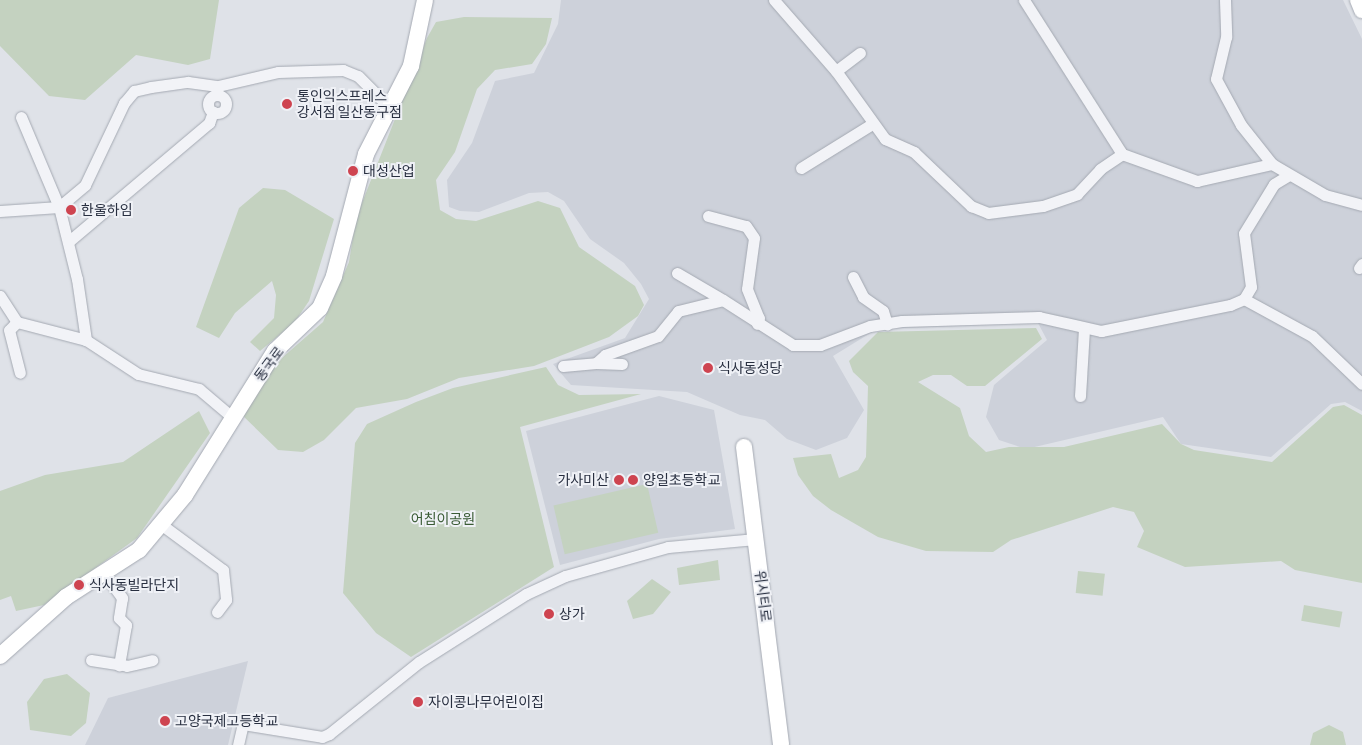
<!DOCTYPE html>
<meta charset="utf-8">
<style>
body{margin:0}
#map{position:relative;width:1362px;height:745px;overflow:hidden;background:#dfe2e8;font-family:"Asap Condensed","Noto Sans KR",sans-serif}
div>[style]{position:absolute}
.built>*{inset:0;background:#cdd1da}
.green>*{inset:0;background:#c4d2c0;transform-origin:0 0}
.roads{filter:drop-shadow(0 0 1px #a4a9b2) drop-shadow(0 0 1px #a4a9b2)}
.street>*{height:11px;margin:-5.5px;padding:0 5.5px;transform-origin:5.5px;border-radius:5.5px;background:#f2f3f7}
.street>.ring{margin:-5.5px;padding:0;box-sizing:content-box;background:none;border:11px solid #f2f3f7;border-radius:50%}
.secondary>*{height:16px;margin:-8px;padding:0 8px;transform-origin:8px;border-radius:8px;background:#fff}
.dots>*{width:14px;height:14px;translate:-50% -50%;box-sizing:border-box;border:2px solid #eff1f6;border-radius:50%}
span{translate:-50% -50%;white-space:nowrap;text-align:center;line-height:1.15;-webkit-text-stroke:4px #eff1f6;paint-order:stroke}
.poi-label{font-size:14px;color:#282f40}
.left{translate:0 -50%;text-align:left}
.right{translate:-100% -50%;text-align:right}
.street-label{font-size:14px;color:#282f40}
.park-label{font-size:14px;color:#3a5b35}
</style>
<div id="map">
<div class="built">
<i style="clip-path:polygon(561px 0,1343px 0,1362px 39px,1362px 411px,1345px 402px,1331px 404px,1271px 457px,1181px 444px,1163px 417px,1026px 449px,999px 440px,986px 417px,994px 385px,1047px 340px,1038px 323px,877px 329px,833px 356px,864px 410px,847px 438px,816px 450px,787px 439px,765px 420px,740px 415px,687px 392px,571px 385px,553px 364px,625px 338px,649px 299px,641px 284px,624px 263px,590px 239px,564px 201px,548px 192px,529px 193px,479px 212px,460px 211px,449px 207px,447px 180px,472px 143px,495px 81px,534px 73px,558px 24px)"></i>
<i style="clip-path:polygon(659px 396px,714px 410px,735px 529px,659px 539px,560px 565px,526px 431px)"></i>
<i style="clip-path:polygon(248px 661px,228px 745px,85px 745px,108px 698px)"></i>
</div>
<div class="green">
<i style="clip-path:polygon(0 0,219px 0,210px 59px,188px 65px,136px 55px,85px 100px,49px 96px,0 46px)"></i>
<i style="clip-path:polygon(464px 17px,552px 18px,546px 44px,532px 64px,495px 70px,477px 89px,455px 152px,436px 180px,440px 210px,456px 219px,476px 221px,538px 201px,560px 208px,579px 247px,635px 286px,644px 305px,638px 316px,609px 337px,534px 366px,459px 378px,407px 399px,356px 408px,324px 440px,303px 452px,278px 450px,241px 414px,275px 364px,323px 322px,349px 262px,356px 218px,427px 38px,436px 22px)"></i>
<i style="clip-path:polygon(263px 188px,285px 190px,334px 219px,309px 301px,294px 323px,260px 351px,250px 342px,274px 318px,276px 295px,272px 281px,235px 313px,219px 338px,196px 327px,239px 208px)"></i>
<i style="clip-path:polygon(1036px 328px,1042px 339px,985px 386px,967px 386px,951px 375px,933px 375px,918px 382px,960px 408px,969px 436px,986px 452px,1009px 447px,1064px 447px,1162px 424px,1181px 444px,1194px 450px,1272px 462px,1333px 407px,1344px 405px,1362px 415px,1362px 583px,1295px 570px,1281px 561px,1185px 567px,1137px 547px,1144px 531px,1134px 512px,1113px 507px,1011px 540px,993px 552px,926px 551px,878px 537px,831px 510px,813px 496px,798px 475px,793px 458px,831px 454px,839px 478px,858px 470px,866px 457px,868px 386px,853px 372px,849px 361px,878px 332px)"></i>
<i style="clip-path:polygon(546px 367px,558px 385px,579px 395px,641px 394px,520px 427px,554px 567px,411px 657px,376px 633px,343px 593px,355px 443px,367px 424px,416px 402px,453px 388px)"></i>
<i style="clip-path:polygon(199px 411px,210px 433px,137px 538px,44px 605px,16px 611px,11px 596px,0 600px,0 491px,45px 475px,123px 462px)"></i>
<i style="left:647px;top:484px;width:50px;height:96px;rotate:77deg"></i>
<i style="clip-path:polygon(718px 560px,720px 580px,679px 585px,677px 568px)"></i>
<i style="left:1078px;top:571px;width:27px;height:22px;rotate:6deg"></i>
<i style="clip-path:polygon(652px 579px,671px 592px,653px 614px,633px 619px,627px 601px)"></i>
<i style="left:1304px;top:605px;width:39px;height:16px;rotate:10deg"></i>
<i style="clip-path:polygon(67px 674px,90px 693px,86px 723px,71px 736px,30px 730px,27px 702px,44px 679px)"></i>
<i style="clip-path:polygon(1329px 725px,1343px 732px,1346px 745px,1310px 745px,1313px 733px)"></i>
</div>
<div class="roads">
<div class="street">
<i style="left:774px;top:0;width:94px;rotate:48.9deg"></i>
<i style="left:836px;top:71px;width:84px;rotate:54.2deg"></i>
<i style="left:885px;top:139px;width:32px;rotate:24deg"></i>
<i style="left:914px;top:152px;width:79px;rotate:43.5deg"></i>
<i style="left:971px;top:206px;width:18px;rotate:22deg"></i>
<i style="left:988px;top:213px;width:55px;rotate:-7.3deg"></i>
<i style="left:1043px;top:206px;width:36px;rotate:-19deg"></i>
<i style="left:1077px;top:194px;width:34px;rotate:-47deg"></i>
<i style="left:1100px;top:169px;width:27px;rotate:-34deg"></i>
<i style="left:1024px;top:0;width:183px;rotate:57.5deg"></i>
<i style="left:1122px;top:154px;width:80px;rotate:19.8deg"></i>
<i style="left:1197px;top:181px;width:77px;rotate:-12.8deg"></i>
<i style="left:1272px;top:164px;width:61px;rotate:30.3deg"></i>
<i style="left:1325px;top:195px;width:38px;rotate:15deg"></i>
<i style="left:1225px;top:0;width:37px;rotate:88deg"></i>
<i style="left:1226px;top:37px;width:43px;rotate:103.4deg"></i>
<i style="left:1216px;top:79px;width:52px;rotate:61.5deg"></i>
<i style="left:1241px;top:125px;width:50px;rotate:51.5deg"></i>
<i style="left:836px;top:71px;width:30px;rotate:-37deg"></i>
<i class="ring" style="left:208px;top:95px;width:7px;height:7px"></i>
<i style="left:21px;top:117px;width:98px;rotate:67.1deg"></i>
<i style="left:59px;top:207px;width:74px;rotate:76deg"></i>
<i style="left:77px;top:279px;width:62px;rotate:81.6deg"></i>
<i style="left:801px;top:168px;width:84px;rotate:-31.8deg"></i>
<i style="left:0;top:211px;width:59px;rotate:-3.9deg"></i>
<i style="left:59px;top:207px;width:34px;rotate:-40deg"></i>
<i style="left:85px;top:185px;width:91px;rotate:-64.6deg"></i>
<i style="left:124px;top:103px;width:16px;rotate:-50deg"></i>
<i style="left:134px;top:91px;width:17px;rotate:-13deg"></i>
<i style="left:151px;top:87px;width:37px;rotate:-8deg"></i>
<i style="left:188px;top:82px;width:30px;rotate:8deg"></i>
<i style="left:218px;top:86px;width:62px;rotate:-13.1deg"></i>
<i style="left:278px;top:72px;width:65px;rotate:-1.8deg"></i>
<i style="left:343px;top:70px;width:16px;rotate:22deg"></i>
<i style="left:358px;top:76px;width:45px;rotate:45deg"></i>
<i style="left:708px;top:216px;width:39px;rotate:15deg"></i>
<i style="left:746px;top:226px;width:14px;rotate:56deg"></i>
<i style="left:754px;top:238px;width:51px;rotate:97.8deg"></i>
<i style="left:747px;top:289px;width:31px;rotate:68deg"></i>
<i style="left:759px;top:318px;width:6px;rotate:108deg"></i>
<i style="left:68px;top:242px;width:185px;rotate:-40.2deg"></i>
<i style="left:209px;top:123px;width:12px;rotate:-70deg"></i>
<i style="left:1359px;top:268px;width:5px;rotate:-53deg"></i>
<i style="left:677px;top:273px;width:53px;rotate:30.4deg"></i>
<i style="left:853px;top:277px;width:22px;rotate:63deg"></i>
<i style="left:863px;top:297px;width:24px;rotate:35deg"></i>
<i style="left:883px;top:311px;width:14px;rotate:73deg"></i>
<i style="left:0;top:296px;width:31px;rotate:57deg"></i>
<i style="left:17px;top:322px;width:71px;rotate:14.6deg"></i>
<i style="left:86px;top:340px;width:62px;rotate:33.2deg"></i>
<i style="left:138px;top:374px;width:63px;rotate:13.8deg"></i>
<i style="left:199px;top:389px;width:43px;rotate:40.3deg"></i>
<i style="left:1244px;top:299px;width:77px;rotate:28.6deg"></i>
<i style="left:1312px;top:336px;width:69px;rotate:43.8deg"></i>
<i style="left:17px;top:322px;width:11px;rotate:135deg"></i>
<i style="left:9px;top:330px;width:44px;rotate:75.7deg"></i>
<i style="left:596px;top:363px;width:26px;rotate:2deg"></i>
<i style="left:563px;top:366px;width:33px;rotate:-5deg"></i>
<i style="left:596px;top:363px;width:12px;rotate:-42deg"></i>
<i style="left:605px;top:355px;width:56px;rotate:-19.7deg"></i>
<i style="left:658px;top:336px;width:32px;rotate:-51deg"></i>
<i style="left:678px;top:311px;width:46px;rotate:-13.7deg"></i>
<i style="left:723px;top:300px;width:83px;rotate:32.7deg"></i>
<i style="left:793px;top:345px;width:27px"></i>
<i style="left:820px;top:345px;width:53px;rotate:-20.8deg"></i>
<i style="left:870px;top:326px;width:32px;rotate:-9deg"></i>
<i style="left:902px;top:321px;width:137px;rotate:-1.7deg"></i>
<i style="left:1039px;top:317px;width:64px;rotate:12.7deg"></i>
<i style="left:1101px;top:331px;width:132px;rotate:-11.4deg"></i>
<i style="left:1230px;top:305px;width:15px;rotate:-23deg"></i>
<i style="left:1244px;top:299px;width:14px;rotate:-60deg"></i>
<i style="left:1251px;top:287px;width:54px;rotate:-97.4deg"></i>
<i style="left:1244px;top:233px;width:57px;rotate:-58.5deg"></i>
<i style="left:1274px;top:184px;width:17px;rotate:-31deg"></i>
<i style="left:1080px;top:396px;width:67px;rotate:-86.6deg"></i>
<i style="left:162px;top:525px;width:76px;rotate:36.4deg"></i>
<i style="left:223px;top:570px;width:30px;rotate:84deg"></i>
<i style="left:226px;top:600px;width:15px;rotate:127deg"></i>
<i style="left:104px;top:573px;width:31px;rotate:54deg"></i>
<i style="left:122px;top:598px;width:20px;rotate:99deg"></i>
<i style="left:119px;top:618px;width:10px;rotate:45deg"></i>
<i style="left:126px;top:625px;width:41px;rotate:99.9deg"></i>
<i style="left:91px;top:660px;width:36px;rotate:9deg"></i>
<i style="left:127px;top:666px;width:26px;rotate:-13deg"></i>
<i style="left:238px;top:745px;width:22px;rotate:-77deg"></i>
<i style="left:243px;top:724px;width:80px;rotate:9.3deg"></i>
<i style="left:322px;top:737px;width:8px;rotate:-23deg"></i>
<i style="left:329px;top:734px;width:115px;rotate:-38.7deg"></i>
<i style="left:419px;top:662px;width:127px;rotate:-32.4deg"></i>
<i style="left:526px;top:594px;width:43px;rotate:-24.8deg"></i>
<i style="left:565px;top:576px;width:107px;rotate:-15.7deg"></i>
<i style="left:668px;top:547px;width:88px;rotate:-5.2deg"></i>
</div>
<div class="secondary">
<i style="left:1358px;top:0;width:11px;rotate:68deg"></i>
<i style="left:744px;top:447px;width:300px;rotate:82.9deg"></i>
<i style="left:0;top:656px;width:89px;rotate:-41.8deg"></i>
<i style="left:66px;top:597px;width:87px;rotate:-32.8deg"></i>
<i style="left:139px;top:550px;width:72px;rotate:-50.1deg"></i>
<i style="left:185px;top:495px;width:170px;rotate:-58deg"></i>
<i style="left:275px;top:351px;width:62px;rotate:-43.7deg"></i>
<i style="left:320px;top:308px;width:35px;rotate:-66deg"></i>
<i style="left:334px;top:276px;width:126px;rotate:-75.3deg"></i>
<i style="left:366px;top:154px;width:99px;rotate:-62.9deg"></i>
<i style="left:411px;top:66px;width:67px;rotate:-78deg"></i>
</div>
</div>
<div class="dots">
<i style="left:287px;top:104px;background:#ce4450"></i>
<i style="left:353px;top:171px;background:#ce4450"></i>
<i style="left:71px;top:210px;background:#ce4450"></i>
<i style="left:708px;top:368px;background:#ce4450"></i>
<i style="left:619px;top:480px;background:#ce4450"></i>
<i style="left:633px;top:480px;background:#ce4450"></i>
<i style="left:79px;top:585px;background:#ce4450"></i>
<i style="left:549px;top:614px;background:#ce4450"></i>
<i style="left:418px;top:702px;background:#ce4450"></i>
<i style="left:165px;top:721px;background:#ce4450"></i>
</div>
<div class="poi-label">
<span class="left" style="left:297px;top:104px">통인익스프레스<br>강서점 일산동구점</span>
<span class="left" style="left:363px;top:171px">대성산업</span>
<span class="left" style="left:81px;top:210px">한울하임</span>
<span class="left" style="left:718px;top:368px">식사동성당</span>
<span class="right" style="left:609px;top:480px">가사미산</span>
<span class="left" style="left:643px;top:480px">양일초등학교</span>
<span class="left" style="left:89px;top:585px">식사동빌라단지</span>
<span class="left" style="left:559px;top:614px">상가</span>
<span class="left" style="left:428px;top:702px">자이콩나무어린이집</span>
<span class="left" style="left:175px;top:721px">고양국제고등학교</span>
</div>
<div class="street-label">
<span style="left:269px;top:364px;rotate:-53deg">동국로</span>
<span style="left:763px;top:596px;rotate:83deg">위시티로</span>
</div>
<div class="park-label">
<span style="left:443px;top:519px">어침이공원</span>
</div>
</div>
